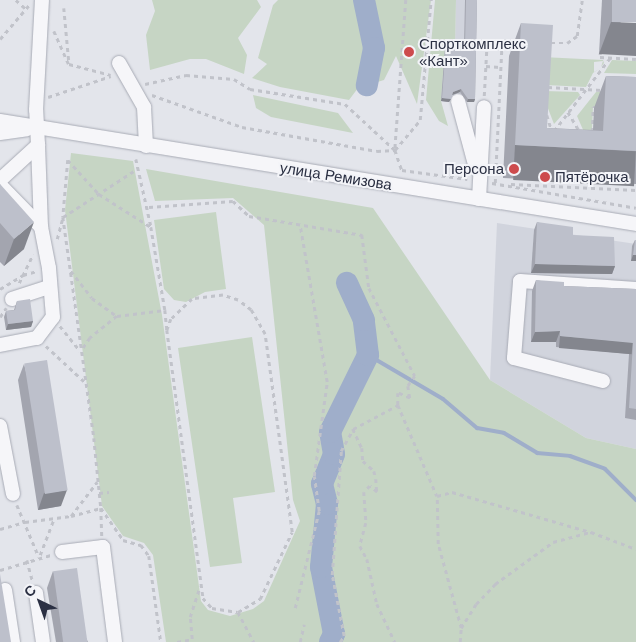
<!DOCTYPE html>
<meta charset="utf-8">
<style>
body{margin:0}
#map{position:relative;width:636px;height:642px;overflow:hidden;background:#e3e5eb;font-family:Helvetica,sans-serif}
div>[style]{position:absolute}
.built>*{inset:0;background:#d1d4dd}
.green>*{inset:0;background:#c6d5c4}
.stream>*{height:4px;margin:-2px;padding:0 2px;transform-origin:2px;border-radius:2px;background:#9faeca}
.river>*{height:22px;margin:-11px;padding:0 11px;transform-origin:11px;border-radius:11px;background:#9faeca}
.path>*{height:2.5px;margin-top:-1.25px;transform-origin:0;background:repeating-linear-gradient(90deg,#c1c3ca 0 4px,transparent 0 8px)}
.roads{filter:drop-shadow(0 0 1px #a8abb5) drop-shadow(0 0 1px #a8abb5)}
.minor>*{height:14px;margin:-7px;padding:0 7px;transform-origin:7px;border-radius:7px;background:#f6f6f9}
.wall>*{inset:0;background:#a3a5af}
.shaded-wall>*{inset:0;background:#84868e;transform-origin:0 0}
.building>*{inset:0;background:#bdc0cb;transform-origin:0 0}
.dots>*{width:14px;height:14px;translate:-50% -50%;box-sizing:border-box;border:2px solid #f3f4f8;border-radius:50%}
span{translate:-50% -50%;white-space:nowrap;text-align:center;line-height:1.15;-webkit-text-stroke:4px #f3f4f8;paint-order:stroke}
.poi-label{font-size:15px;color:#2b3043}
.left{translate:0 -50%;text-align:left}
.right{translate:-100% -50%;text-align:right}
.street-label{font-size:15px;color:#2b3043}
.north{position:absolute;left:15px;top:577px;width:50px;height:50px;-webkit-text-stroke:4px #f3f4f8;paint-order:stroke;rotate:318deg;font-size:14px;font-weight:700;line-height:20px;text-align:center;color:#2b3043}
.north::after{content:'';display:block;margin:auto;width:18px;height:22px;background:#2b3043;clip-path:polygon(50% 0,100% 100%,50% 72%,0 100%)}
</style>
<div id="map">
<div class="built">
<i style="clip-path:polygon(456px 0,476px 0,474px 102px,441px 101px,445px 47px,455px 48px)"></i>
<i style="clip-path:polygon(497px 223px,636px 244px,636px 449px,586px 438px,490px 380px)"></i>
</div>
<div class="green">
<i style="clip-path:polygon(152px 0,257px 0,261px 7px,238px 38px,247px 55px,244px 74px,206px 59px,190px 59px,150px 70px,146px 35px,155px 11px)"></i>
<i style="clip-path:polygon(278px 0,431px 0,417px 104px,396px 56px,384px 80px,358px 88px,349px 100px,280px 87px,252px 78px,267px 64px,258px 58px,273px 5px)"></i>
<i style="clip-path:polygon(435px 0,456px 0,455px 48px,445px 48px,441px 101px,448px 126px,439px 121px,426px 100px)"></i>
<i style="clip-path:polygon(542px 57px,603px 60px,604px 63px,601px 67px,603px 61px,594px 62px,594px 72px,599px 69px,593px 73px,586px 87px,546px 85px)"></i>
<i style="clip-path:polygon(612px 60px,636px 61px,636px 74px,604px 73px)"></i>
<i style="clip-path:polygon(544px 91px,578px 92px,580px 95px,554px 124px,544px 98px)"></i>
<i style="clip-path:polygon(606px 91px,598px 106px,593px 106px,592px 130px,584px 132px,577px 116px,596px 92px)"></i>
<i style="clip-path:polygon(253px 95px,338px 113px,353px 133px,271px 117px,256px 108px)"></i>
<i style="clip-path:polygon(71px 153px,133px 161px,162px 315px,201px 601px,208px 610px,230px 616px,253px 609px,264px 601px,300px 521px,293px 500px,264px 225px,233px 198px,155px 201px,146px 169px,373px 208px,490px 380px,586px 438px,636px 449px,636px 642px,166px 642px,153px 555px,144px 543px,123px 536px,102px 506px,65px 210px)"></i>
<i style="clip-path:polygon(216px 212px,226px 289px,205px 292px,186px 302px,174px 300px,164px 289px,154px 220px)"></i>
<i style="clip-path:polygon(252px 337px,275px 492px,233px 498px,242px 563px,210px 567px,178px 348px)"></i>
</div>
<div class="stream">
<i style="left:368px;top:355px;width:87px;rotate:30.4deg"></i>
<i style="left:443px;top:399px;width:45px;rotate:40.5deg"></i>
<i style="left:477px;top:428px;width:27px;rotate:10deg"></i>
<i style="left:504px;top:433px;width:39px;rotate:31deg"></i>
<i style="left:537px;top:453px;width:33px;rotate:5deg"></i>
<i style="left:570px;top:456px;width:37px;rotate:20deg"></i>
<i style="left:605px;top:469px;width:44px;rotate:45deg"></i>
</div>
<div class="river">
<i style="left:364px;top:0;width:49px;rotate:78.2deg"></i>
<i style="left:374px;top:48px;width:38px;rotate:101deg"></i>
<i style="left:330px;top:642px;width:9px;rotate:-63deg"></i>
<i style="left:334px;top:634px;width:68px;rotate:-101deg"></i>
<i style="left:321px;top:567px;width:63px;rotate:-84.6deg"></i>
<i style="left:327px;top:504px;width:21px;rotate:-104deg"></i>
<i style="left:322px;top:484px;width:32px;rotate:-68deg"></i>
<i style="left:334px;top:454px;width:22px;rotate:-100deg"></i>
<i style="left:330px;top:432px;width:86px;rotate:-63.7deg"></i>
<i style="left:368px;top:355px;width:35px;rotate:-97deg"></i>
<i style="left:364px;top:320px;width:41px;rotate:-114.7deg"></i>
</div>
<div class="path">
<i style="left:16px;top:0;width:13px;rotate:42deg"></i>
<i style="left:406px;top:0;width:150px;rotate:94.2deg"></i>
<i style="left:395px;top:150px;width:39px;rotate:-50deg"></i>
<i style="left:420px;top:120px;width:121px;rotate:-84.8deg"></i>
<i style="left:64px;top:8px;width:54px;rotate:84.7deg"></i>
<i style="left:54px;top:31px;width:36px;rotate:66deg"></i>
<i style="left:69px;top:64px;width:43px;rotate:14.7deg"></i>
<i style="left:0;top:39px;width:45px;rotate:-49.5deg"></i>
<i style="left:551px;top:43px;width:16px"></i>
<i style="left:567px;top:43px;width:12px;rotate:-35deg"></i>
<i style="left:577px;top:36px;width:36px;rotate:-82deg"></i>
<i style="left:601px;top:51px;width:6px;rotate:99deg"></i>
<i style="left:600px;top:57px;width:36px;rotate:3deg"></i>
<i style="left:486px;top:66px;width:14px;rotate:4deg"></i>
<i style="left:145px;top:84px;width:42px;rotate:-12.4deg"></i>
<i style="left:186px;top:75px;width:48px;rotate:4.8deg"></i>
<i style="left:234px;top:79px;width:19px;rotate:32deg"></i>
<i style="left:250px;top:89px;width:96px;rotate:9deg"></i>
<i style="left:345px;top:104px;width:67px;rotate:42.6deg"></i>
<i style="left:548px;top:87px;width:54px;rotate:3.2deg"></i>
<i style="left:152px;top:95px;width:96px;rotate:19.6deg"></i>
<i style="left:242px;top:127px;width:137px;rotate:10.1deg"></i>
<i style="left:377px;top:151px;width:18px;rotate:-3deg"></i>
<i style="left:395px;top:150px;width:21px;rotate:71deg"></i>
<i style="left:402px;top:170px;width:66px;rotate:7.9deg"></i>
<i style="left:484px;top:96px;width:56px;rotate:-86.9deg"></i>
<i style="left:48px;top:97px;width:66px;rotate:-18.4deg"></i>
<i style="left:568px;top:112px;width:23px;rotate:59deg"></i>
<i style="left:547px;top:115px;width:17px;rotate:73deg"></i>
<i style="left:554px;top:131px;width:92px;rotate:-52.5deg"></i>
<i style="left:592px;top:132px;width:25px;rotate:-88deg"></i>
<i style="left:593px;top:107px;width:5px"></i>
<i style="left:136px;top:159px;width:69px;rotate:77.4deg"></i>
<i style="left:68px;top:160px;width:46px;rotate:47.6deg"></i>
<i style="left:99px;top:194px;width:62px;rotate:32.4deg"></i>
<i style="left:151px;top:227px;width:84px;rotate:80.4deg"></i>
<i style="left:165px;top:310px;width:20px;rotate:84deg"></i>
<i style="left:167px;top:330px;width:270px;rotate:82.3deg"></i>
<i style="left:203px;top:598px;width:13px;rotate:48deg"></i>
<i style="left:212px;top:608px;width:26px;rotate:9deg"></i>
<i style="left:238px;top:612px;width:26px;rotate:-31deg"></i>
<i style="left:260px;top:599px;width:74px;rotate:-64.5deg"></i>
<i style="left:292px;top:532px;width:200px;rotate:-97.8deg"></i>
<i style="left:265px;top:334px;width:28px;rotate:-120deg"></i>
<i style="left:251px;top:310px;width:16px;rotate:-142deg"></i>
<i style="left:238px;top:300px;width:16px;rotate:-162deg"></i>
<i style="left:223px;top:295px;width:31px;rotate:173deg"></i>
<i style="left:192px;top:299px;width:29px;rotate:136deg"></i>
<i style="left:171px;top:319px;width:12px;rotate:110deg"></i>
<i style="left:68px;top:160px;width:57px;rotate:95deg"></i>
<i style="left:63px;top:217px;width:223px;rotate:82deg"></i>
<i style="left:94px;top:438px;width:70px;rotate:84.3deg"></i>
<i style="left:101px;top:508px;width:39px;rotate:55deg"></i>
<i style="left:123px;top:540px;width:19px;rotate:16deg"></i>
<i style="left:141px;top:545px;width:14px;rotate:54deg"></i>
<i style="left:149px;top:556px;width:87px;rotate:82.1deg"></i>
<i style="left:492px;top:183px;width:146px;rotate:9.8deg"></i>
<i style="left:495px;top:183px;width:143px;rotate:-87.2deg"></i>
<i style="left:502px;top:40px;width:16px;rotate:4deg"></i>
<i style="left:511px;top:184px;width:125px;rotate:2.7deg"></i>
<i style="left:149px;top:207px;width:84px;rotate:-4.1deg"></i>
<i style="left:233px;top:201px;width:22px;rotate:43deg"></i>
<i style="left:249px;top:216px;width:115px;rotate:9.5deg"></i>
<i style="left:362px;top:235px;width:53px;rotate:82.5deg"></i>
<i style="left:369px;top:288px;width:99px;rotate:62.4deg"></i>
<i style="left:415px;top:376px;width:12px;rotate:125deg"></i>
<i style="left:408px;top:386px;width:12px;rotate:81deg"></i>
<i style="left:410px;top:398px;width:13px;rotate:-157deg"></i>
<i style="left:398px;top:393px;width:12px;rotate:90deg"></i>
<i style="left:398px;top:405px;width:99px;rotate:66.8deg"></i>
<i style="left:57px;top:239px;width:23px;rotate:-75deg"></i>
<i style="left:63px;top:217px;width:88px;rotate:-33deg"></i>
<i style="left:71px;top:271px;width:34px;rotate:52deg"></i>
<i style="left:92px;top:298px;width:31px;rotate:36deg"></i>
<i style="left:117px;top:316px;width:35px;rotate:141deg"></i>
<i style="left:90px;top:338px;width:14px;rotate:124deg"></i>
<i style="left:19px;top:283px;width:32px;rotate:-64deg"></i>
<i style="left:0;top:289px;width:27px;rotate:-31deg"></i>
<i style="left:23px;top:275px;width:15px;rotate:-16deg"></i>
<i style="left:117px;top:316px;width:48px;rotate:-7.1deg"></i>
<i style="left:0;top:317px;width:11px;rotate:-56deg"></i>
<i style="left:60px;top:326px;width:32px;rotate:51deg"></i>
<i style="left:46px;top:346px;width:54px;rotate:42.8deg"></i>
<i style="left:353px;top:429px;width:21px;rotate:65deg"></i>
<i style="left:362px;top:448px;width:13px;rotate:86deg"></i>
<i style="left:363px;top:461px;width:15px;rotate:42deg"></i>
<i style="left:374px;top:471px;width:8px;rotate:76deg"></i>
<i style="left:376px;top:479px;width:13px;rotate:86deg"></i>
<i style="left:377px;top:492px;width:9px;rotate:-139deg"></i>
<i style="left:370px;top:486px;width:8px;rotate:135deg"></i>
<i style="left:364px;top:492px;width:31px;rotate:86deg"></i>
<i style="left:366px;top:523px;width:24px;rotate:105deg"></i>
<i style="left:360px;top:546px;width:15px;rotate:62deg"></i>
<i style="left:367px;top:559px;width:46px;rotate:77.5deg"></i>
<i style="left:377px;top:604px;width:42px;rotate:64.7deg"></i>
<i style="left:99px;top:493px;width:10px;rotate:-6deg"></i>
<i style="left:17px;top:505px;width:56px;rotate:67.1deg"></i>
<i style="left:71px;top:516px;width:31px;rotate:-15deg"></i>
<i style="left:101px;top:508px;width:28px;rotate:88deg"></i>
<i style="left:0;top:529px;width:26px;rotate:-16deg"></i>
<i style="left:25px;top:522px;width:46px;rotate:-7.4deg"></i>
<i style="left:71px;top:516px;width:43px;rotate:-52.6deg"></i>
<i style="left:40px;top:555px;width:39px;rotate:-69deg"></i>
<i style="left:27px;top:560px;width:23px;rotate:75deg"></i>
<i style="left:0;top:570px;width:53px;rotate:-16.4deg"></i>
<i style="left:295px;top:608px;width:100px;rotate:-76.1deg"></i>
<i style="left:319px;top:511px;width:35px;rotate:-98deg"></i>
<i style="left:314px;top:476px;width:95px;rotate:-82.1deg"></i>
<i style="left:327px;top:382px;width:158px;rotate:-99.8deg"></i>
<i style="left:238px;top:612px;width:34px;rotate:62deg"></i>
<i style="left:461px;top:628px;width:87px;rotate:-105.3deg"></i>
<i style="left:438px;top:544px;width:48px;rotate:-91.2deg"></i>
<i style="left:437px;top:496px;width:16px;rotate:-15deg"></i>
<i style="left:452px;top:492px;width:145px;rotate:16.1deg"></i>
<i style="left:177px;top:642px;width:15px;rotate:-11deg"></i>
<i style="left:192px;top:639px;width:22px;rotate:-95deg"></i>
<i style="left:190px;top:617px;width:32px;rotate:-72deg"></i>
<i style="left:300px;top:642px;width:18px;rotate:-77deg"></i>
<i style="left:340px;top:642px;width:7px;rotate:-56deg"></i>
<i style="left:344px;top:636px;width:62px;rotate:-101.1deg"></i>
<i style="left:332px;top:575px;width:124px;rotate:-85.8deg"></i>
<i style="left:341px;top:451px;width:25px;rotate:-61deg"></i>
<i style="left:353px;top:429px;width:51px;rotate:-28.1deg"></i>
<i style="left:460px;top:642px;width:14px;rotate:-86deg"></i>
<i style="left:461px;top:628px;width:28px;rotate:-58deg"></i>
<i style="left:476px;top:604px;width:28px;rotate:-46deg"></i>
<i style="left:495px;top:584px;width:72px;rotate:-35.9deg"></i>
<i style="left:553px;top:542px;width:39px;rotate:-15deg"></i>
<i style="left:591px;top:532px;width:48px;rotate:20.7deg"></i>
</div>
<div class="roads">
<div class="minor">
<i style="left:119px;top:63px;width:51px;rotate:60.4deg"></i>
<i style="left:144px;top:107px;width:39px;rotate:87deg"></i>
<i style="left:458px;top:101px;width:69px;rotate:75deg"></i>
<i style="left:0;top:121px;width:644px;rotate:9.2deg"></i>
<i style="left:0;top:133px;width:27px;rotate:-8deg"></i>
<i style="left:0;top:180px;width:52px;rotate:-42.6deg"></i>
<i style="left:38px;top:145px;width:35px;rotate:-93deg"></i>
<i style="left:36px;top:110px;width:110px;rotate:-86.9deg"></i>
<i style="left:0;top:185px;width:59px;rotate:45.7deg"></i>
<i style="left:479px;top:199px;width:92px;rotate:-86.9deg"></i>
<i style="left:12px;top:299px;width:39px;rotate:-18deg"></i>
<i style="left:0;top:345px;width:38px;rotate:-11deg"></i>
<i style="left:37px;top:338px;width:26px;rotate:-53deg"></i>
<i style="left:53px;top:317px;width:49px;rotate:-94.7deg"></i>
<i style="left:49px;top:268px;width:42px;rotate:-101deg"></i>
<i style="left:41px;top:227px;width:82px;rotate:-92.1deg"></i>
<i style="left:603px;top:381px;width:92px;rotate:-165.5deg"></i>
<i style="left:514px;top:358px;width:77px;rotate:-85.5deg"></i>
<i style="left:520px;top:281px;width:116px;rotate:3.9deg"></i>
<i style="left:0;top:426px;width:69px;rotate:79.2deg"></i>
<i style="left:62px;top:552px;width:41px;rotate:-7deg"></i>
<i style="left:103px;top:547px;width:96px;rotate:82.8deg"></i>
<i style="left:5px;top:590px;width:53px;rotate:81.3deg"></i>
<i style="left:36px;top:593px;width:49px;rotate:81.9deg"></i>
</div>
</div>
<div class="wall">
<i style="clip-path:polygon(465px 0,477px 0,475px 99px,474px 102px,467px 102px,460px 92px,452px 95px,449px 102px,441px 101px,445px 47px,446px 44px,464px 45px)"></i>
<i style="clip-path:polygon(602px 0,636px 0,599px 54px)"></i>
<i style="clip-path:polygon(521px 23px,547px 128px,593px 130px,594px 108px,606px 76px,636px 77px,636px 184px,503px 178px,509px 56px)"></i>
<i style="clip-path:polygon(0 184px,24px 249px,4px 266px,0 262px)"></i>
<i style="clip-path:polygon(537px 222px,573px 235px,615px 266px,612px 274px,531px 273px,534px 230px)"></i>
<i style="clip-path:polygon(635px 240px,636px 240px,636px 261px,631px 261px,632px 246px)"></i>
<i style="clip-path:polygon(536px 280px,564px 286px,636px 289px,636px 420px,625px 418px,629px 354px,556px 347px,556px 342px,531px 342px,532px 291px)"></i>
<i style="clip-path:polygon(17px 301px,33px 321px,31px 327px,6px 330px,4px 317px,6px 311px,14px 310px)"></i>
<i style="clip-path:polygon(24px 364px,61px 506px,38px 510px,18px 380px)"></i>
<i style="clip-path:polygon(53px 571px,88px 642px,56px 642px,47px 588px)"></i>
</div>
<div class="shaded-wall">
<i style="clip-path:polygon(611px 22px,636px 23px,636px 56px,599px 54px)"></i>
<i style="clip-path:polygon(461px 89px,460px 92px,452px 95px,453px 92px)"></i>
<i style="clip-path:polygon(442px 98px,451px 99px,449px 102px,441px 101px)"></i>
<i style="clip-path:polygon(468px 99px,475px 99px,474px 102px,467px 102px)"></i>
<i style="left:515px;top:145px;width:121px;height:35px;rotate:3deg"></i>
<i style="clip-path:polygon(34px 222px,24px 249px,4px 266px,14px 239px)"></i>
<i style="clip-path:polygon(633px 255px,636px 255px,636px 261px,631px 261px)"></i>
<i style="clip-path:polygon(535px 264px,615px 266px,612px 274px,531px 273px)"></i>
<i style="clip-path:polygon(33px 321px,31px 327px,6px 330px,8px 324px)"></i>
<i style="clip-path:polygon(560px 331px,556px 342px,531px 342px,535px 332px)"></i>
<i style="left:560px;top:336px;width:73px;height:12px;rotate:5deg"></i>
<i style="clip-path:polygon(67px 490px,61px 506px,38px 510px,44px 493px)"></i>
</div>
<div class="building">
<i style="clip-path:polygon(466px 0,477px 0,475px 99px,468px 99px,461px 89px,453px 92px,451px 99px,442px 98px,446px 44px,465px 45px)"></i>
<i style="left:612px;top:0;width:24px;height:22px"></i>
<i style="clip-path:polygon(521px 23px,553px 25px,547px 128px,603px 131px,606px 76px,636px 77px,636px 151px,515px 145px)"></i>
<i style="clip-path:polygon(0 184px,34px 222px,14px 239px,0 223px)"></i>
<i style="clip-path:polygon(537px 222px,573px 227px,573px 235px,614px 237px,615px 266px,535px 264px)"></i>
<i style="clip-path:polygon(635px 240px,636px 240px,636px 255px,633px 255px)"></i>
<i style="clip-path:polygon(536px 280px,564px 282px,564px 286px,636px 289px,636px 409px,629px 408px,633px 343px,560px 336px,560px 331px,535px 332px)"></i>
<i style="clip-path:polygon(30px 299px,33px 321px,8px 324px,6px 311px,15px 310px,17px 301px)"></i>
<i style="left:47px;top:360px;width:132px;height:23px;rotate:81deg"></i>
<i style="left:77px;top:568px;width:75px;height:24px;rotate:82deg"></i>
<i style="clip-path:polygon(0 574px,11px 642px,0 642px)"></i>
</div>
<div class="dots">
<i style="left:409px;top:52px;background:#cd4b4d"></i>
<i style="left:514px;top:169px;background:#cd4b4d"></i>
<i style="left:545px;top:177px;background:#cd4b4d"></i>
</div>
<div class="poi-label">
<span class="left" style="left:419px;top:52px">Спорткомплекс<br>«Кант»</span>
<span class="right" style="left:504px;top:169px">Персона</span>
<span class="left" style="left:555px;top:177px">Пятёрочка</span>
</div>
<div class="street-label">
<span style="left:336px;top:176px;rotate:9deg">улица Ремизова</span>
</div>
<div class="north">С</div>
</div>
